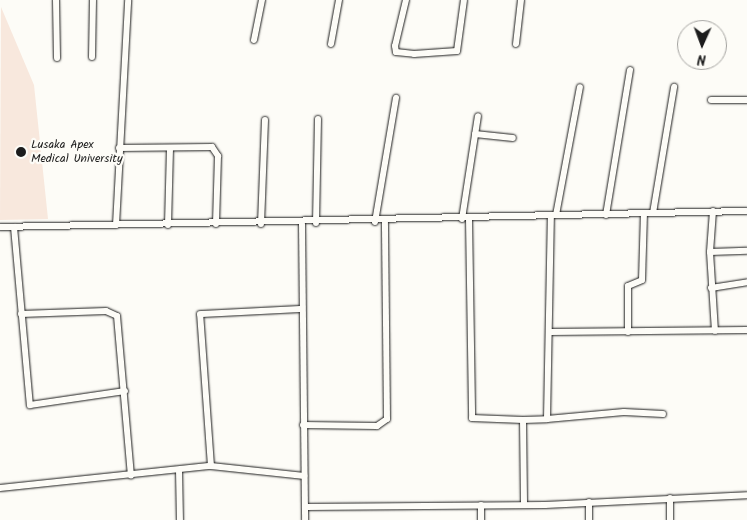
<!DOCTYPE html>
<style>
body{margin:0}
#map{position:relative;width:747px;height:520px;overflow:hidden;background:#fdfcf7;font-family:Kalam,sans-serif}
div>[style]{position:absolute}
.built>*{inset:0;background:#f8e8dd}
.roads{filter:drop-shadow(0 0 1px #1c1c1c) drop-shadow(0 0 1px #1c1c1c)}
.minor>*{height:6px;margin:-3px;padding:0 3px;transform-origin:3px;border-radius:3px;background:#fdfcf7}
.dots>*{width:14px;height:14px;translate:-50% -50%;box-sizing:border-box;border:2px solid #fdfcf7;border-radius:50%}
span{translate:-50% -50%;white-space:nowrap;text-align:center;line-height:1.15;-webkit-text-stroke:4.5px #fdfcf7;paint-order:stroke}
.poi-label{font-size:12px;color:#1c1c1c}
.left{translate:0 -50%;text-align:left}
.north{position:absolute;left:677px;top:20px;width:50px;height:50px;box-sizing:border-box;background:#fdfcf7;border:1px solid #a3a29f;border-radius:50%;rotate:182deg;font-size:14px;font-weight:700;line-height:20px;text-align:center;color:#1c1c1c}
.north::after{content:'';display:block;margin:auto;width:18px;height:22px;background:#1c1c1c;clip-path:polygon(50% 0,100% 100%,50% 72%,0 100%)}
</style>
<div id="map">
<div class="built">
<i style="clip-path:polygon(1px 7px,34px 85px,48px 219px,0 220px)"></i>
</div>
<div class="roads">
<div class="minor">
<i style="left:56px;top:0;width:58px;rotate:89deg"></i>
<i style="left:406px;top:0;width:47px;rotate:103.4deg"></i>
<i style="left:395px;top:46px;width:6px;rotate:81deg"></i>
<i style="left:396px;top:52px;width:18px;rotate:6deg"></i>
<i style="left:414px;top:54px;width:43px;rotate:-4deg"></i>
<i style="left:457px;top:51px;width:51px;rotate:-82.2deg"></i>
<i style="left:254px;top:40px;width:41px;rotate:-78.7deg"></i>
<i style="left:331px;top:44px;width:45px;rotate:-79.7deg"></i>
<i style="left:516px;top:44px;width:44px;rotate:-83.5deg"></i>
<i style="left:92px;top:57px;width:57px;rotate:-89deg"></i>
<i style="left:711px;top:100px;width:36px"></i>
<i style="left:475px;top:134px;width:38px;rotate:6deg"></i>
<i style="left:119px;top:148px;width:93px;rotate:-0.6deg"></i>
<i style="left:212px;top:147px;width:11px;rotate:56deg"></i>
<i style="left:218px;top:156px;width:68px;rotate:91.7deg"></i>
<i style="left:713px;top:211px;width:41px;rotate:94.2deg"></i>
<i style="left:710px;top:252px;width:79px;rotate:86.4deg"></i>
<i style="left:653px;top:213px;width:128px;rotate:-80.5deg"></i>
<i style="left:556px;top:215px;width:130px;rotate:-79.4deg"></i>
<i style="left:606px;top:215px;width:147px;rotate:-80.6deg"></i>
<i style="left:462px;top:219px;width:104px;rotate:-81.2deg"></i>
<i style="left:469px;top:219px;width:199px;rotate:89.1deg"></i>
<i style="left:472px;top:418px;width:51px;rotate:2.2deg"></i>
<i style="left:523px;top:420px;width:24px;rotate:-2deg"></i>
<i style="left:547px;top:419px;width:203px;rotate:-88.9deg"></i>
<i style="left:375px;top:222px;width:126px;rotate:-80.4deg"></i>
<i style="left:316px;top:223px;width:104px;rotate:-88.9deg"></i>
<i style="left:261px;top:224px;width:104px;rotate:-87.8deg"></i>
<i style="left:302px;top:224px;width:296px;rotate:89.4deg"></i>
<i style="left:116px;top:225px;width:225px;rotate:-86.9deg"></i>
<i style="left:168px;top:225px;width:76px;rotate:-88.5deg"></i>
<i style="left:0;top:227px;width:747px;rotate:-1.23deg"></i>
<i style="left:14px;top:227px;width:179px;rotate:84.9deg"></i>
<i style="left:30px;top:405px;width:96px;rotate:-8.4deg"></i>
<i style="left:710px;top:252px;width:37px;rotate:-2deg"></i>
<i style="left:711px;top:288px;width:36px;rotate:-9deg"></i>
<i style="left:21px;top:314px;width:85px;rotate:-2deg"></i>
<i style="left:106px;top:311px;width:12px;rotate:24deg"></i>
<i style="left:117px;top:316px;width:160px;rotate:85deg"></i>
<i style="left:550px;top:332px;width:197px;rotate:-0.6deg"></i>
<i style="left:628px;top:332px;width:46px;rotate:-90deg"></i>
<i style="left:628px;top:286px;width:15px;rotate:-23deg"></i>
<i style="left:642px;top:280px;width:67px;rotate:-88.3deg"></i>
<i style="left:547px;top:419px;width:77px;rotate:-5.2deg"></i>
<i style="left:624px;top:412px;width:39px;rotate:3deg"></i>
<i style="left:523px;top:420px;width:84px;rotate:89.3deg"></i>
<i style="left:303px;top:425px;width:74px;rotate:0.8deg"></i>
<i style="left:377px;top:426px;width:12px;rotate:-35deg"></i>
<i style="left:387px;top:419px;width:197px;rotate:-90.6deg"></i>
<i style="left:211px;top:466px;width:152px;rotate:-94.1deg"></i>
<i style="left:200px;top:314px;width:102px;rotate:-2.8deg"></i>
<i style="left:179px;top:470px;width:50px;rotate:88.9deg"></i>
<i style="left:0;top:488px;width:212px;rotate:-6deg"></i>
<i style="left:211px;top:466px;width:94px;rotate:6.1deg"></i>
<i style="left:589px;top:502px;width:18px;rotate:90deg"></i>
<i style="left:481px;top:505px;width:15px;rotate:90deg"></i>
<i style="left:306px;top:507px;width:239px;rotate:-0.5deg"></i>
<i style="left:545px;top:505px;width:202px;rotate:-2.8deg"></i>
<i style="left:670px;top:520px;width:22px;rotate:-90deg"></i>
</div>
</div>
<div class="dots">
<i style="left:21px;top:152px;background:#1c1c1c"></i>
</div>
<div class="poi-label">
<span class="left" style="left:31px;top:152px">Lusaka Apex<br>Medical University</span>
</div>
<div class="north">N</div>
</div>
